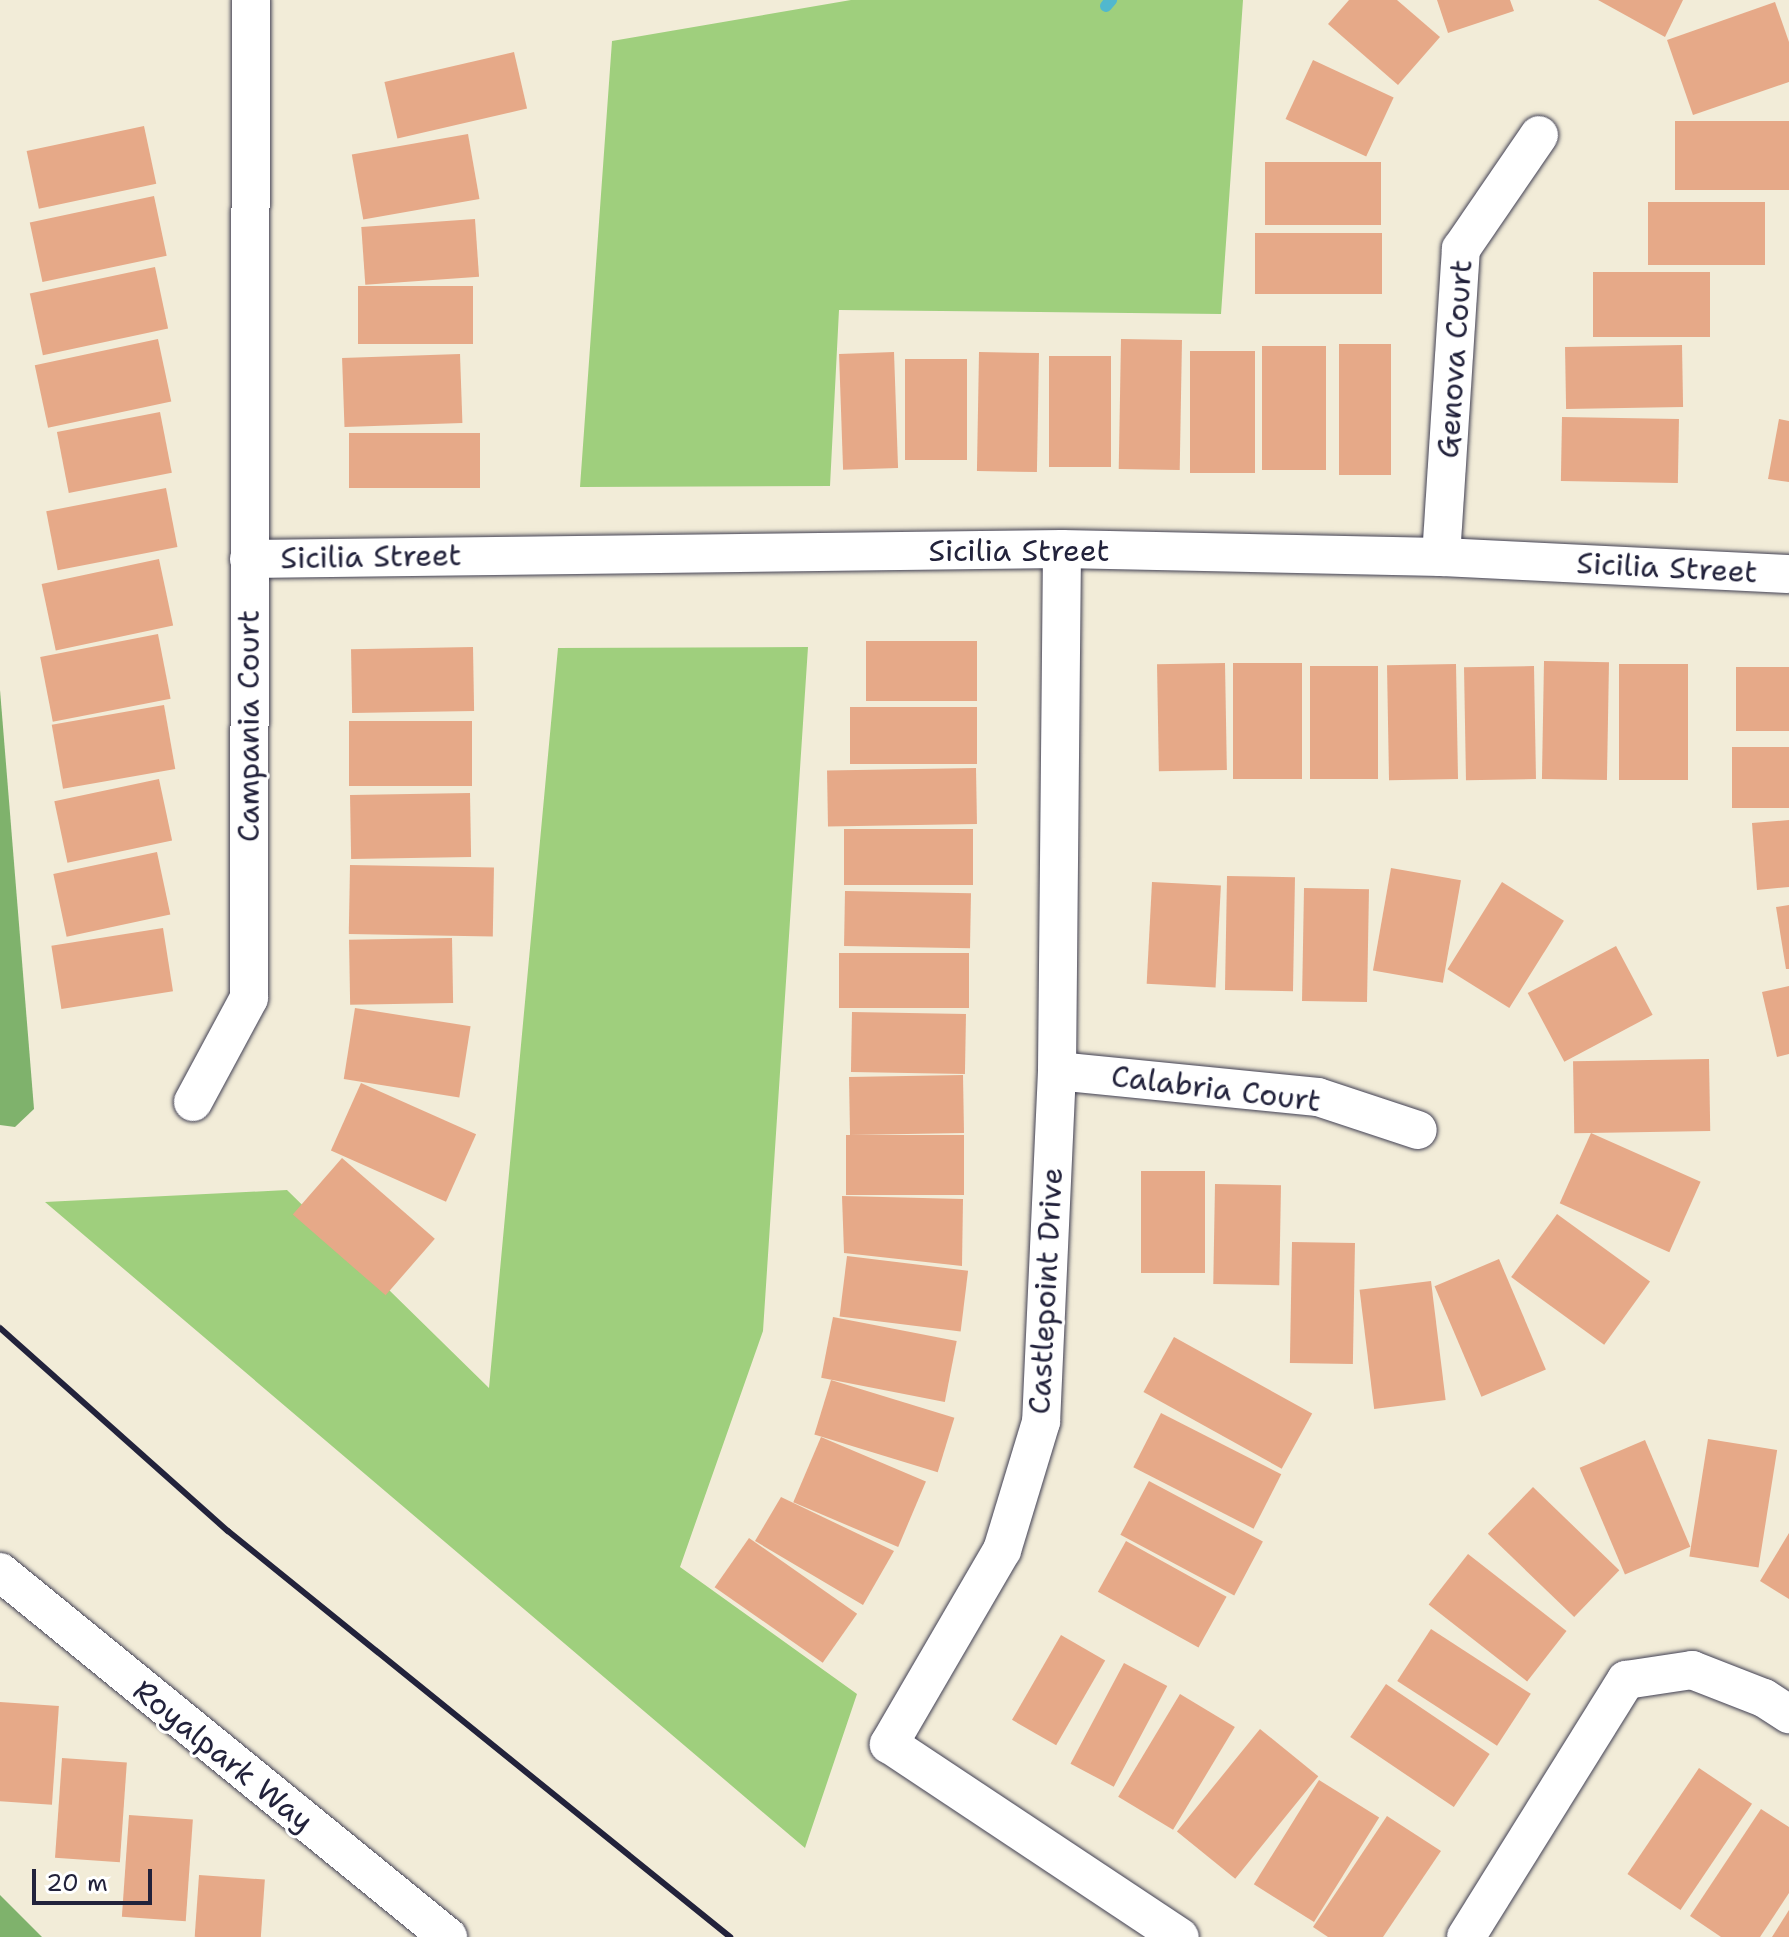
<!DOCTYPE html>
<style>
body{margin:0}
#map{position:relative;width:1789px;height:1937px;overflow:hidden;background:#f2ecd8;font-family:"Shantell Sans",sans-serif}
div>[style]{position:absolute}
.green>*{inset:0;background:#9fcf7d}
.forest>*{inset:0;background:#7fb26c}
.stream>*{height:12px;margin:-6px;padding:0 6px;transform-origin:6px;border-radius:6px;background:#51b8ce}
.building>*{inset:0;background:#e6a988;transform-origin:0 0}
.roads{filter:drop-shadow(0 0 2px #414053) drop-shadow(0 0 2px #414053)}
.minor>*{height:38px;margin:-19px;padding:0 19px;transform-origin:19px;border-radius:19px;background:#fff}
.rail>*{height:6px;margin:-3px;padding:0 3px;transform-origin:3px;border-radius:3px;background:#22223b}
span{translate:-50% -50%;white-space:nowrap;text-align:center;line-height:1.15;-webkit-text-stroke:6px #fff;paint-order:stroke}
.street-label{font-size:30px;color:#22223b}
.scale{position:absolute;left:32px;top:1869px;width:120px;height:36px;box-sizing:border-box;border:4px solid #22223b;border-top:0;padding-left:10px;font-size:24px;line-height:28px;white-space:nowrap;color:#22223b;-webkit-text-stroke:6px #fff;paint-order:stroke}
</style>
<div id="map">
<div class="green">
<i style="clip-path:polygon(851px 0,1243px 0,1221px 314px,839px 310px,830px 486px,580px 487px,612px 41px)"></i>
<i style="clip-path:polygon(808px 647px,763px 1331px,680px 1567px,857px 1694px,805px 1848px,45px 1202px,287px 1190px,489px 1388px,558px 648px)"></i>
</div>
<div class="forest">
<i style="clip-path:polygon(0 690px,34px 1109px,15px 1127px,0 1125px)"></i>
<i style="clip-path:polygon(0 1895px,42px 1937px,0 1937px)"></i>
</div>
<div class="stream">
<i style="left:1106px;top:6px;width:8px;rotate:-50deg"></i>
</div>
<div class="building">
<i style="clip-path:polygon(1349px 0,1397px 0,1440px 37px,1398px 85px,1328px 24px)"></i>
<i style="clip-path:polygon(1437px 0,1510px 0,1514px 11px,1448px 33px)"></i>
<i style="clip-path:polygon(1598px 0,1683px 0,1665px 37px)"></i>
<i style="clip-path:polygon(1775px 2px,1789px 42px,1789px 82px,1693px 115px,1667px 40px)"></i>
<i style="left:514px;top:52px;width:58px;height:133px;rotate:77deg"></i>
<i style="left:1313px;top:60px;width:89px;height:65px;rotate:25deg"></i>
<i style="left:1789px;top:121px;width:69px;height:114px;rotate:90deg"></i>
<i style="left:144px;top:126px;width:59px;height:120px;rotate:78deg"></i>
<i style="left:468px;top:134px;width:66px;height:118px;rotate:80deg"></i>
<i style="left:1265px;top:162px;width:116px;height:63px"></i>
<i style="left:154px;top:196px;width:61px;height:127px;rotate:78deg"></i>
<i style="left:1648px;top:202px;width:117px;height:63px"></i>
<i style="left:475px;top:219px;width:58px;height:114px;rotate:86deg"></i>
<i style="left:1255px;top:233px;width:127px;height:61px"></i>
<i style="left:155px;top:267px;width:63px;height:128px;rotate:78deg"></i>
<i style="left:1710px;top:272px;width:65px;height:117px;rotate:90deg"></i>
<i style="left:358px;top:286px;width:115px;height:58px"></i>
<i style="left:158px;top:339px;width:64px;height:126px;rotate:78deg"></i>
<i style="left:1121px;top:339px;width:61px;height:130px;rotate:1deg"></i>
<i style="left:1339px;top:344px;width:52px;height:131px"></i>
<i style="left:1682px;top:345px;width:62px;height:117px;rotate:89deg"></i>
<i style="left:1262px;top:346px;width:64px;height:124px"></i>
<i style="left:1255px;top:351px;width:122px;height:65px;rotate:90deg"></i>
<i style="left:894px;top:352px;width:116px;height:55px;rotate:88deg"></i>
<i style="left:979px;top:352px;width:60px;height:119px;rotate:1deg"></i>
<i style="left:460px;top:354px;width:69px;height:118px;rotate:88deg"></i>
<i style="left:1049px;top:356px;width:62px;height:111px"></i>
<i style="left:905px;top:359px;width:62px;height:101px"></i>
<i style="left:160px;top:412px;width:62px;height:105px;rotate:79deg"></i>
<i style="left:1562px;top:417px;width:117px;height:64px;rotate:1deg"></i>
<i style="clip-path:polygon(1779px 419px,1789px 421px,1789px 482px,1768px 479px)"></i>
<i style="left:349px;top:433px;width:131px;height:55px"></i>
<i style="left:166px;top:488px;width:60px;height:122px;rotate:79deg"></i>
<i style="left:159px;top:559px;width:68px;height:120px;rotate:78deg"></i>
<i style="left:158px;top:634px;width:66px;height:120px;rotate:79deg"></i>
<i style="left:977px;top:641px;width:60px;height:111px;rotate:90deg"></i>
<i style="left:473px;top:647px;width:64px;height:122px;rotate:89deg"></i>
<i style="left:1544px;top:661px;width:65px;height:118px;rotate:1deg"></i>
<i style="left:1225px;top:663px;width:107px;height:68px;rotate:89deg"></i>
<i style="left:1302px;top:663px;width:116px;height:69px;rotate:90deg"></i>
<i style="left:1456px;top:664px;width:115px;height:69px;rotate:89deg"></i>
<i style="left:1619px;top:664px;width:69px;height:116px"></i>
<i style="left:1310px;top:666px;width:68px;height:113px"></i>
<i style="left:1534px;top:666px;width:113px;height:70px;rotate:89deg"></i>
<i style="left:1789px;top:667px;width:64px;height:53px;rotate:90deg"></i>
<i style="left:164px;top:705px;width:65px;height:114px;rotate:80deg"></i>
<i style="left:850px;top:707px;width:127px;height:57px"></i>
<i style="left:349px;top:721px;width:123px;height:65px"></i>
<i style="left:1789px;top:747px;width:61px;height:57px;rotate:90deg"></i>
<i style="left:976px;top:768px;width:56px;height:149px;rotate:89deg"></i>
<i style="left:159px;top:779px;width:63px;height:107px;rotate:78deg"></i>
<i style="left:470px;top:793px;width:64px;height:120px;rotate:89deg"></i>
<i style="clip-path:polygon(1789px 820px,1789px 887px,1757px 890px,1752px 823px)"></i>
<i style="left:844px;top:829px;width:129px;height:56px"></i>
<i style="left:157px;top:852px;width:64px;height:106px;rotate:78deg"></i>
<i style="left:350px;top:865px;width:144px;height:69px;rotate:1deg"></i>
<i style="left:1391px;top:868px;width:71px;height:104px;rotate:10deg"></i>
<i style="left:1227px;top:876px;width:68px;height:114px;rotate:1deg"></i>
<i style="left:1152px;top:882px;width:69px;height:102px;rotate:3deg"></i>
<i style="left:1502px;top:882px;width:73px;height:103px;rotate:32deg"></i>
<i style="left:1304px;top:888px;width:65px;height:113px;rotate:1deg"></i>
<i style="left:845px;top:891px;width:126px;height:55px;rotate:1deg"></i>
<i style="clip-path:polygon(1789px 905px,1789px 969px,1786px 969px,1776px 907px)"></i>
<i style="left:163px;top:928px;width:64px;height:113px;rotate:81deg"></i>
<i style="left:452px;top:938px;width:65px;height:103px;rotate:89deg"></i>
<i style="left:1616px;top:946px;width:78px;height:100px;rotate:62deg"></i>
<i style="left:839px;top:953px;width:130px;height:55px"></i>
<i style="clip-path:polygon(1789px 986px,1789px 1054px,1777px 1057px,1762px 992px)"></i>
<i style="left:355px;top:1008px;width:117px;height:72px;rotate:9deg"></i>
<i style="left:852px;top:1012px;width:114px;height:60px;rotate:1deg"></i>
<i style="left:1709px;top:1059px;width:72px;height:136px;rotate:89deg"></i>
<i style="left:963px;top:1075px;width:58px;height:114px;rotate:89deg"></i>
<i style="left:361px;top:1083px;width:126px;height:74px;rotate:24deg"></i>
<i style="left:1591px;top:1133px;width:120px;height:77px;rotate:24deg"></i>
<i style="left:846px;top:1135px;width:118px;height:60px"></i>
<i style="left:342px;top:1158px;width:123px;height:75px;rotate:41deg"></i>
<i style="left:1141px;top:1171px;width:64px;height:102px"></i>
<i style="left:1215px;top:1184px;width:66px;height:100px;rotate:1deg"></i>
<i style="clip-path:polygon(842px 1196px,963px 1199px,962px 1266px,844px 1253px)"></i>
<i style="left:1557px;top:1214px;width:115px;height:78px;rotate:36deg"></i>
<i style="left:1292px;top:1242px;width:63px;height:121px;rotate:1deg"></i>
<i style="left:847px;top:1256px;width:122px;height:61px;rotate:7deg"></i>
<i style="left:1499px;top:1259px;width:120px;height:70px;rotate:67deg"></i>
<i style="left:1431px;top:1281px;width:120px;height:72px;rotate:83deg"></i>
<i style="left:833px;top:1317px;width:126px;height:62px;rotate:11deg"></i>
<i style="left:1174px;top:1337px;width:158px;height:63px;rotate:29deg"></i>
<i style="left:831px;top:1380px;width:129px;height:57px;rotate:17deg"></i>
<i style="left:1161px;top:1413px;width:135px;height:61px;rotate:27deg"></i>
<i style="left:821px;top:1437px;width:114px;height:71px;rotate:23deg"></i>
<i style="left:1708px;top:1439px;width:70px;height:119px;rotate:9deg"></i>
<i style="left:1645px;top:1440px;width:116px;height:71px;rotate:67deg"></i>
<i style="left:1149px;top:1481px;width:129px;height:61px;rotate:28deg"></i>
<i style="left:1533px;top:1487px;width:120px;height:65px;rotate:44deg"></i>
<i style="clip-path:polygon(781px 1497px,894px 1551px,863px 1605px,755px 1541px)"></i>
<i style="clip-path:polygon(1789px 1533px,1789px 1599px,1760px 1581px)"></i>
<i style="left:749px;top:1538px;width:132px;height:60px;rotate:35deg"></i>
<i style="left:1126px;top:1541px;width:115px;height:58px;rotate:29deg"></i>
<i style="left:1468px;top:1554px;width:125px;height:64px;rotate:38deg"></i>
<i style="left:1431px;top:1629px;width:119px;height:62px;rotate:33deg"></i>
<i style="left:1061px;top:1635px;width:51px;height:98px;rotate:30deg"></i>
<i style="left:1124px;top:1663px;width:49px;height:114px;rotate:28deg"></i>
<i style="left:1386px;top:1684px;width:125px;height:64px;rotate:34deg"></i>
<i style="left:1180px;top:1694px;width:64px;height:120px;rotate:31deg"></i>
<i style="left:0;top:1702px;width:59px;height:99px;rotate:4deg"></i>
<i style="left:1260px;top:1729px;width:75px;height:132px;rotate:39deg"></i>
<i style="left:62px;top:1758px;width:65px;height:100px;rotate:4deg"></i>
<i style="left:1699px;top:1768px;width:64px;height:128px;rotate:34deg"></i>
<i style="left:1319px;top:1780px;width:71px;height:123px;rotate:32deg"></i>
<i style="clip-path:polygon(1761px 1809px,1789px 1827px,1789px 1893px,1760px 1937px,1721px 1937px,1690px 1916px)"></i>
<i style="left:129px;top:1815px;width:64px;height:102px;rotate:4deg"></i>
<i style="clip-path:polygon(1387px 1816px,1441px 1851px,1383px 1937px,1328px 1937px,1313px 1927px)"></i>
<i style="left:199px;top:1875px;width:66px;height:62px;rotate:4deg"></i>
<i style="clip-path:polygon(1789px 1910px,1789px 1937px,1772px 1937px)"></i>
</div>
<div class="roads">
<div class="minor">
<i style="left:1062px;top:549px;width:522px;rotate:90.55deg"></i>
<i style="left:1057px;top:1071px;width:351px;rotate:92.6deg"></i>
<i style="left:1041px;top:1422px;width:134px;rotate:106.9deg"></i>
<i style="left:1002px;top:1550px;width:225px;rotate:120.2deg"></i>
<i style="left:889px;top:1744px;width:349px;rotate:33.6deg"></i>
<i style="left:1441px;top:557px;width:309px;rotate:-86.3deg"></i>
<i style="left:1461px;top:249px;width:138px;rotate:-55.6deg"></i>
<i style="left:249px;top:559px;width:813px;rotate:-0.7deg"></i>
<i style="left:1062px;top:549px;width:379px;rotate:1.2deg"></i>
<i style="left:1441px;top:557px;width:348px;rotate:2.8deg"></i>
<i style="left:1057px;top:1071px;width:262px;rotate:5.7deg"></i>
<i style="left:1318px;top:1097px;width:105px;rotate:18.3deg"></i>
<i style="left:193px;top:1102px;width:118px;rotate:-61.7deg"></i>
<i style="left:249px;top:998px;width:998px;rotate:-89.89deg"></i>
<i style="left:0;top:1572px;width:578px;rotate:39.17deg"></i>
<i style="left:1466px;top:1937px;width:303px;rotate:-58.1deg"></i>
<i style="left:1626px;top:1680px;width:67px;rotate:-8.6deg"></i>
<i style="left:1692px;top:1670px;width:77px;rotate:21.3deg"></i>
<i style="left:1764px;top:1698px;width:30px;rotate:33deg"></i>
</div>
</div>
<div class="rail">
<i style="left:0;top:1328px;width:305px;rotate:41.7deg"></i>
<i style="left:228px;top:1531px;width:646px;rotate:38.96deg"></i>
</div>
<div class="street-label">
<span style="left:1455px;top:359px;rotate:-86deg">Genova Court</span>
<span style="left:1019px;top:551px">Sicilia Street</span>
<span style="left:371px;top:557px;rotate:-1deg">Sicilia Street</span>
<span style="left:1667px;top:568px;rotate:3deg">Sicilia Street</span>
<span style="left:249px;top:726px;rotate:-90deg">Campania Court</span>
<span style="left:1216px;top:1089px;rotate:7deg">Calabria Court</span>
<span style="left:1046px;top:1291px;rotate:-87deg">Castlepoint Drive</span>
<span style="left:223px;top:1756px;rotate:39deg">Royalpark Way</span>
</div>
<div class="scale">20 m</div>
</div>
